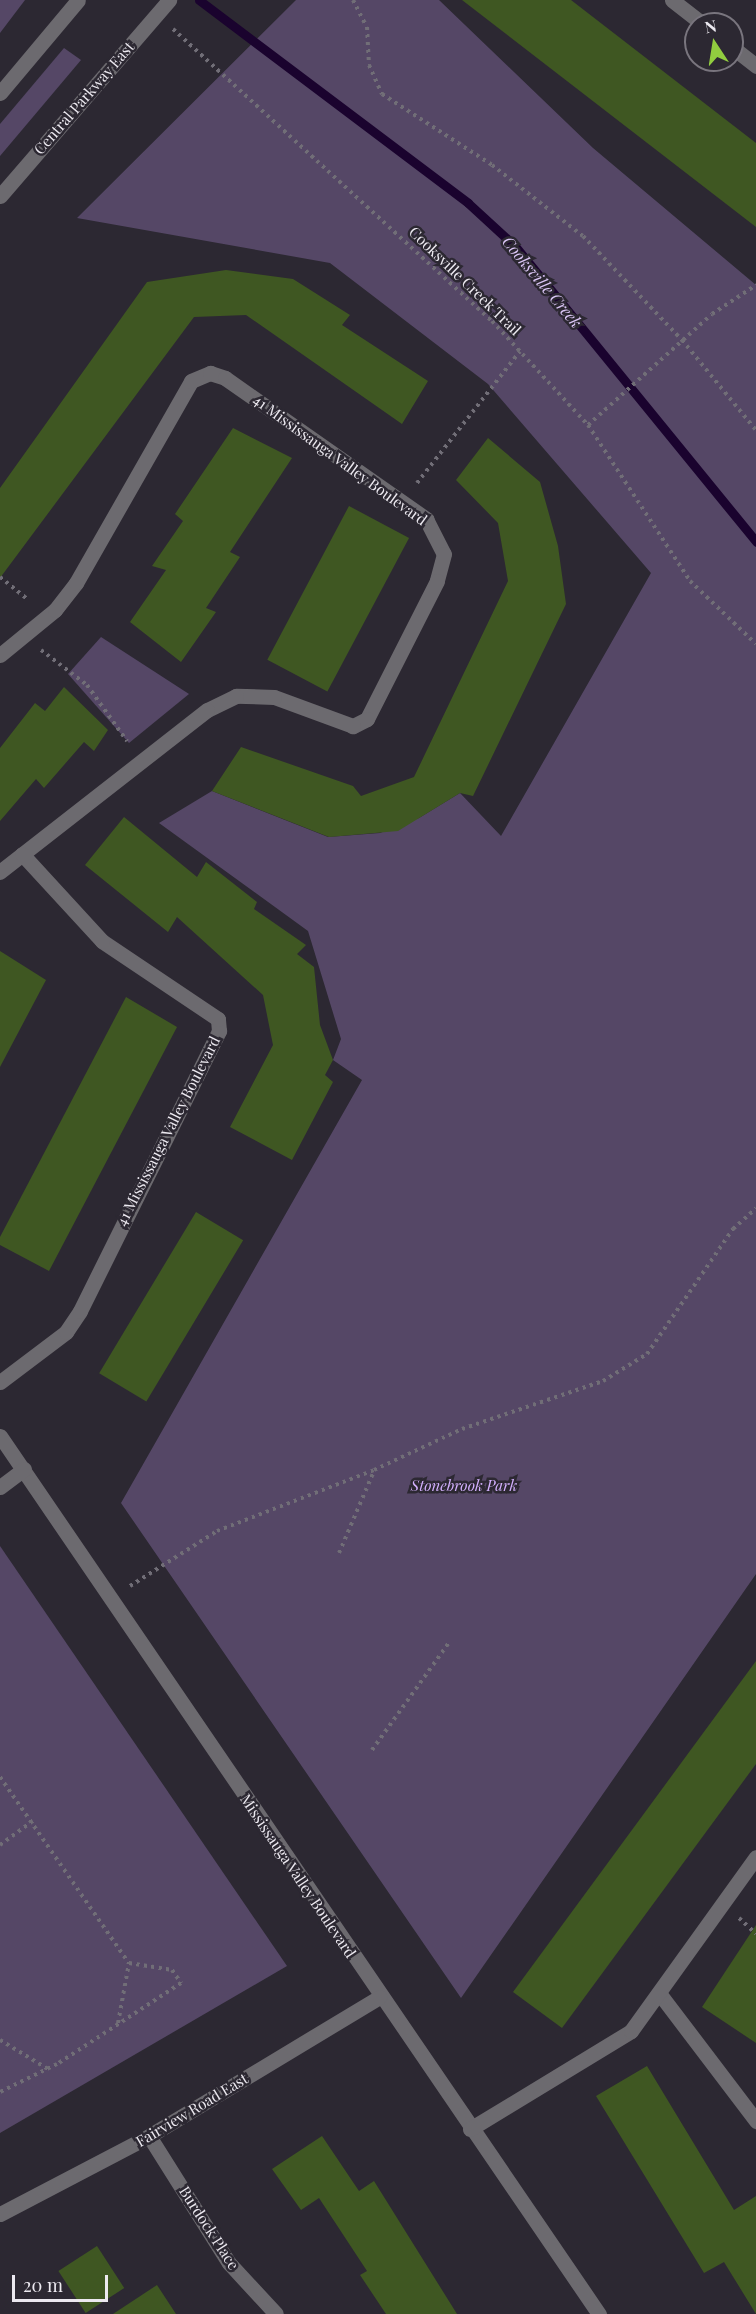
<!DOCTYPE html>
<style>
body{margin:0}
#map{position:relative;width:756px;height:2314px;overflow:hidden;background:#2c2832;font-family:"Playfair Display",serif}
div>[style]{position:absolute}
.green>*{inset:0;background:#554766}
.stream>*{height:9px;margin:-4.5px;padding:0 4.5px;transform-origin:4.5px;border-radius:4.5px;background:#1a032e}
.building>*{inset:0;background:#3f5722;transform-origin:0 0}
.path>*{height:4px;margin-top:-2px;transform-origin:0;background:repeating-linear-gradient(90deg,#716e77 0 3px,transparent 0 7.5px)}
.minor>*{height:15px;margin:-7.5px;padding:0 7.5px;transform-origin:7.5px;border-radius:7.5px;background:#6c6a6f}
span{translate:-50% -50%;white-space:nowrap;text-align:center;line-height:1.15;-webkit-text-stroke:5px #2c2832;paint-order:stroke}
.street-label{font-size:15px;color:#ece9f0}
.park-label{font-size:15px;color:#d4b1ff;font-style:italic}
.water-label{font-size:16px;color:#dbc6f6;font-style:italic}
.north{position:absolute;left:684px;top:12px;width:60px;height:60px;box-sizing:border-box;background:#2c2832;border:2px solid #79757e;border-radius:50%;rotate:348deg;font-size:16px;font-weight:700;line-height:24px;text-align:center;color:#ece9f0}
.north::after{content:'';display:block;margin:auto;width:21px;height:27px;background:#91cd3f;clip-path:polygon(50% 0,100% 100%,50% 72%,0 100%)}
.scale{position:absolute;left:12px;top:2275px;width:96px;height:27px;box-sizing:border-box;border:3px solid #ece9f0;border-top:0;padding-left:8px;font-size:18px;line-height:21px;white-space:nowrap;color:#ece9f0;-webkit-text-stroke:4px #2c2832;paint-order:stroke}
</style>
<div id="map">
<div class="green">
<i style="clip-path:polygon(0 0,25px 0,0 33px)"></i>
<i style="clip-path:polygon(296px 0,439px 0,593px 148px,756px 285px,756px 1574px,461px 1998px,121px 1503px,362px 1080px,333px 1060px,341px 1039px,308px 931px,159px 823px,212px 791px,328px 837px,380px 833px,419px 818px,460px 793px,501px 836px,651px 573px,488px 384px,330px 263px,77px 218px)"></i>
<i style="clip-path:polygon(64px 48px,81px 60px,0 156px,0 124px)"></i>
<i style="clip-path:polygon(101px 637px,189px 694px,129px 743px,68px 674px)"></i>
<i style="clip-path:polygon(0 1546px,287px 1966px,0 2133px)"></i>
</div>
<div class="stream">
<i style="left:199px;top:0;width:337px;rotate:37deg"></i>
<i style="left:468px;top:203px;width:64px;rotate:42.5deg"></i>
<i style="left:515px;top:246px;width:382px;rotate:50.8deg"></i>
</div>
<div class="building">
<i style="clip-path:polygon(462px 0,571px 0,756px 143px,756px 227px)"></i>
<i style="clip-path:polygon(226px 270px,293px 279px,350px 315px,342px 325px,428px 381px,402px 424px,246px 315px,194px 317px,0 578px,0 488px,147px 282px)"></i>
<i style="clip-path:polygon(233px 428px,292px 458px,230px 552px,240px 557px,206px 608px,216px 612px,181px 662px,130px 622px,166px 570px,152px 566px,183px 521px,175px 514px)"></i>
<i style="clip-path:polygon(488px 438px,540px 482px,558px 546px,566px 604px,473px 796px,460px 793px,398px 831px,329px 837px,212px 791px,241px 747px,353px 786px,361px 796px,414px 777px,508px 581px,498px 523px,456px 480px)"></i>
<i style="left:349px;top:506px;width:68px;height:174px;rotate:28deg"></i>
<i style="clip-path:polygon(64px 687px,108px 730px,94px 751px,84px 742px,44px 788px,36px 779px,0 821px,0 748px,35px 703px,45px 711px)"></i>
<i style="clip-path:polygon(124px 817px,197px 877px,206px 862px,257px 902px,254px 909px,306px 945px,297px 954px,314px 967px,320px 1025px,333px 1060px,325px 1075px,333px 1082px,292px 1160px,230px 1127px,273px 1045px,263px 995px,177px 917px,168px 932px,85px 865px)"></i>
<i style="clip-path:polygon(0 951px,46px 980px,0 1067px)"></i>
<i style="clip-path:polygon(126px 997px,177px 1027px,49px 1271px,0 1245px,0 1237px)"></i>
<i style="left:196px;top:1212px;width:55px;height:188px;rotate:31deg"></i>
<i style="clip-path:polygon(756px 1661px,756px 1764px,562px 2028px,513px 1992px)"></i>
<i style="clip-path:polygon(756px 1925px,756px 2043px,702px 2007px)"></i>
<i style="clip-path:polygon(647px 2066px,734px 2210px,756px 2196px,756px 2314px,724px 2262px,704px 2273px,596px 2096px)"></i>
<i style="clip-path:polygon(322px 2136px,359px 2191px,374px 2181px,457px 2314px,386px 2314px,360px 2275px,367px 2271px,319px 2198px,301px 2210px,272px 2169px)"></i>
<i style="left:97px;top:2246px;width:50px;height:46px;rotate:57deg"></i>
<i style="clip-path:polygon(157px 2285px,176px 2314px,113px 2314px)"></i>
</div>
<div class="path">
<i style="left:353px;top:0;width:30px;rotate:63deg"></i>
<i style="left:367px;top:27px;width:38px;rotate:87deg"></i>
<i style="left:369px;top:65px;width:32px;rotate:66deg"></i>
<i style="left:382px;top:94px;width:131px;rotate:32.8deg"></i>
<i style="left:492px;top:165px;width:115px;rotate:38deg"></i>
<i style="left:583px;top:236px;width:144px;rotate:46.4deg"></i>
<i style="left:682px;top:340px;width:117px;rotate:50.6deg"></i>
<i style="left:173px;top:29px;width:432px;rotate:42.5deg"></i>
<i style="left:492px;top:321px;width:142px;rotate:47.3deg"></i>
<i style="left:588px;top:425px;width:186px;rotate:56.8deg"></i>
<i style="left:690px;top:581px;width:91px;rotate:43.7deg"></i>
<i style="left:588px;top:425px;width:166px;rotate:-41.8deg"></i>
<i style="left:712px;top:314px;width:53px;rotate:-33.4deg"></i>
<i style="left:417px;top:483px;width:167px;rotate:-52deg"></i>
<i style="left:0;top:577px;width:36px;rotate:39deg"></i>
<i style="left:41px;top:650px;width:58px;rotate:37.3deg"></i>
<i style="left:87px;top:685px;width:69px;rotate:54.5deg"></i>
<i style="left:339px;top:1553px;width:89px;rotate:-66.9deg"></i>
<i style="left:130px;top:1586px;width:103px;rotate:-32.3deg"></i>
<i style="left:217px;top:1531px;width:168px;rotate:-21.2deg"></i>
<i style="left:374px;top:1470px;width:97px;rotate:-25deg"></i>
<i style="left:462px;top:1429px;width:149px;rotate:-18.8deg"></i>
<i style="left:603px;top:1381px;width:52px;rotate:-31.5deg"></i>
<i style="left:647px;top:1354px;width:152px;rotate:-55.5deg"></i>
<i style="left:733px;top:1229px;width:31px;rotate:-42deg"></i>
<i style="left:372px;top:1750px;width:134px;rotate:-54.4deg"></i>
<i style="left:0;top:1777px;width:226px;rotate:55.3deg"></i>
<i style="left:129px;top:1963px;width:44px;rotate:9.2deg"></i>
<i style="left:172px;top:1970px;width:16px;rotate:55deg"></i>
<i style="left:181px;top:1983px;width:148px;rotate:146.8deg"></i>
<i style="left:57px;top:2064px;width:64px;rotate:153.8deg"></i>
<i style="left:0;top:1845px;width:42px;rotate:-36.3deg"></i>
<i style="left:739px;top:1918px;width:23px;rotate:43deg"></i>
<i style="left:118px;top:2023px;width:61px;rotate:-79.6deg"></i>
<i style="left:0;top:2040px;width:56px;rotate:31.1deg"></i>
</div>
<div class="minor">
<i style="left:672px;top:0;width:39px;rotate:38deg"></i>
<i style="left:732px;top:47px;width:31px;rotate:38deg"></i>
<i style="left:0;top:93px;width:121px;rotate:-50deg"></i>
<i style="left:0;top:196px;width:259px;rotate:-49.2deg"></i>
<i style="left:0;top:655px;width:71px;rotate:-39.3deg"></i>
<i style="left:55px;top:610px;width:34px;rotate:-52deg"></i>
<i style="left:76px;top:583px;width:232px;rotate:-60.3deg"></i>
<i style="left:191px;top:381px;width:21px;rotate:-23deg"></i>
<i style="left:210px;top:373px;width:16px;rotate:18deg"></i>
<i style="left:225px;top:378px;width:246px;rotate:35deg"></i>
<i style="left:426px;top:519px;width:39px;rotate:63deg"></i>
<i style="left:444px;top:554px;width:28px;rotate:105deg"></i>
<i style="left:437px;top:581px;width:155px;rotate:116.9deg"></i>
<i style="left:367px;top:719px;width:16px;rotate:153deg"></i>
<i style="left:353px;top:726px;width:84px;rotate:-159.8deg"></i>
<i style="left:274px;top:697px;width:38px;rotate:-178deg"></i>
<i style="left:236px;top:696px;width:32px;rotate:154deg"></i>
<i style="left:207px;top:710px;width:263px;rotate:142deg"></i>
<i style="left:0;top:1382px;width:83px;rotate:-37.1deg"></i>
<i style="left:66px;top:1332px;width:25px;rotate:-56deg"></i>
<i style="left:80px;top:1311px;width:313px;rotate:-63.6deg"></i>
<i style="left:219px;top:1031px;width:12px;rotate:-95deg"></i>
<i style="left:218px;top:1019px;width:140px;rotate:-146.1deg"></i>
<i style="left:102px;top:941px;width:118px;rotate:-132.6deg"></i>
<i style="left:0;top:1436px;width:1063px;rotate:55.7deg"></i>
<i style="left:0;top:1487px;width:30px;rotate:-37deg"></i>
<i style="left:659px;top:1993px;width:161px;rotate:52.8deg"></i>
<i style="left:470px;top:2129px;width:188px;rotate:-31.3deg"></i>
<i style="left:631px;top:2031px;width:214px;rotate:-54.3deg"></i>
<i style="left:149px;top:2136px;width:150px;rotate:57.8deg"></i>
<i style="left:229px;top:2263px;width:69px;rotate:47.3deg"></i>
<i style="left:0;top:2214px;width:168px;rotate:-27.6deg"></i>
<i style="left:149px;top:2136px;width:269px;rotate:-31.1deg"></i>
</div>
<div class="street-label">
<span style="left:84px;top:98px;rotate:-49deg">Central Parkway East</span>
<span style="left:465px;top:281px;rotate:44deg">Cooksville Creek Trail</span>
<span style="left:340px;top:460px;rotate:36deg">41 Mississauga Valley Boulevard</span>
<span style="left:168px;top:1131px;rotate:-63deg">41 Mississauga Valley Boulevard</span>
<span style="left:298px;top:1876px;rotate:56deg">Mississauga Valley Boulevard</span>
<span style="left:192px;top:2110px;rotate:-31deg">Fairview Road East</span>
<span style="left:209px;top:2228px;rotate:57deg">Burdock Place</span>
</div>
<div class="park-label">
<span style="left:464px;top:1486px">Stonebrook Park</span>
</div>
<div class="water-label">
<span style="left:542px;top:282px;rotate:50deg">Cooksville Creek</span>
</div>
<div class="north">N</div>
<div class="scale">20 m</div>
</div>
